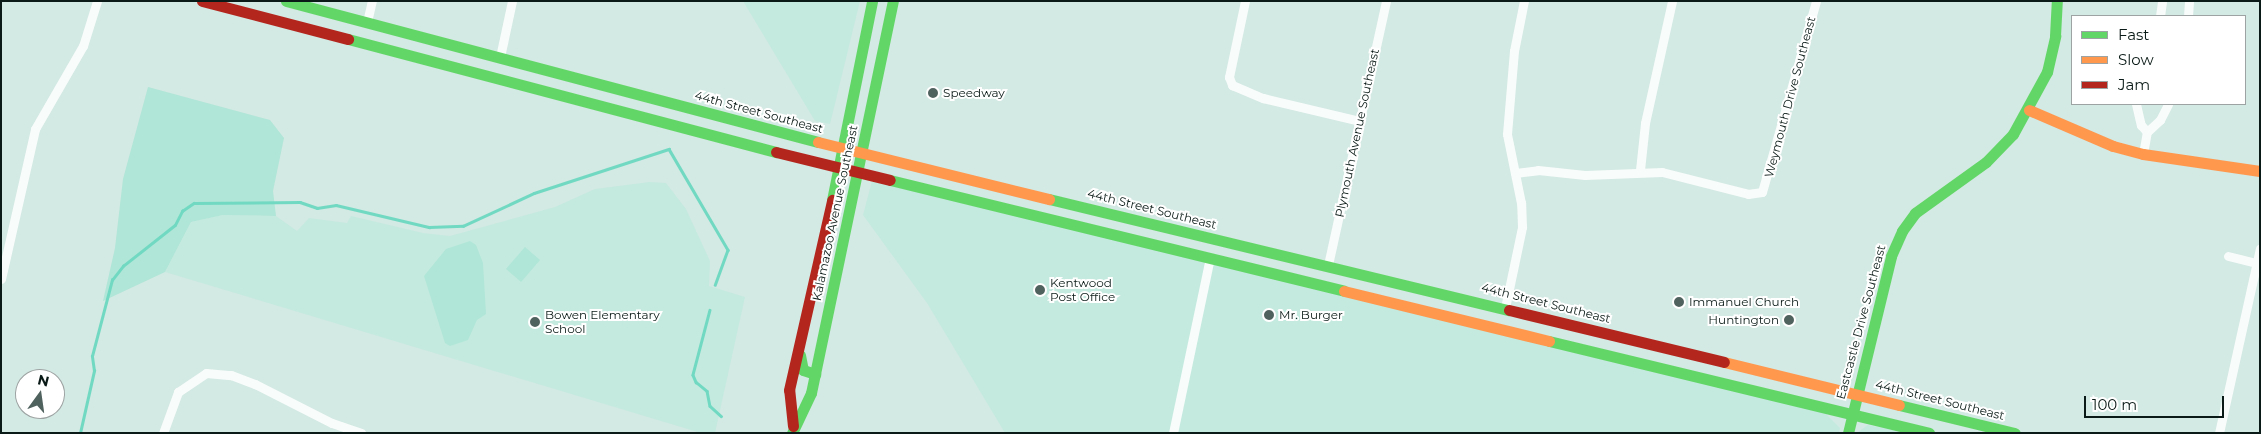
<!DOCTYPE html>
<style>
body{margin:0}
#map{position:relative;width:2261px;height:434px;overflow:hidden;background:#d3e9e3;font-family:Montserrat,sans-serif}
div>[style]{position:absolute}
.built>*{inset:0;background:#c4eadf}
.green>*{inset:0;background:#b0e6d7;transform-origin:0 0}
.stream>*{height:2.5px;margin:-1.25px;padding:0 1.25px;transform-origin:1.25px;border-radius:1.25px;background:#71d9c2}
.street>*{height:9px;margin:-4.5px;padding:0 4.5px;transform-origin:4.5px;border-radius:4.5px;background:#f8fcfb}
.fast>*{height:11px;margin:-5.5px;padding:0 5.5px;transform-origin:5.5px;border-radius:5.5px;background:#63d668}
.slow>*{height:11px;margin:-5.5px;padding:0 5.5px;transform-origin:5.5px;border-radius:5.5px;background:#ff974d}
.jam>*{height:11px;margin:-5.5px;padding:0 5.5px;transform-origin:5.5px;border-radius:5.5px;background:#b3261e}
.dots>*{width:14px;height:14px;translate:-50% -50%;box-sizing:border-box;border:2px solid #fff;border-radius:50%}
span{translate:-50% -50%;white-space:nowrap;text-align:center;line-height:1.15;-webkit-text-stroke:4px #fff;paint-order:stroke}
.poi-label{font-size:12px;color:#0a1a16}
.left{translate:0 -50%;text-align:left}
.right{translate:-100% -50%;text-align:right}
.street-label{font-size:12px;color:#0a1a16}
.frame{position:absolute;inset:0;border:2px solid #0a1a16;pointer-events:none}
.legend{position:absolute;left:2071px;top:15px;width:175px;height:90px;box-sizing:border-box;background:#fff;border:1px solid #9da3a2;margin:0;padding:6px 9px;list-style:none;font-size:15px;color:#0a1a16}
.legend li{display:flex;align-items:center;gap:10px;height:25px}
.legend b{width:25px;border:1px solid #9da3a2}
.north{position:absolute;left:15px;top:369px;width:50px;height:50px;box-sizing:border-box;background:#fff;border:1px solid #9da3a2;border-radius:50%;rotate:14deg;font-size:14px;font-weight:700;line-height:20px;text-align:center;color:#0a1a16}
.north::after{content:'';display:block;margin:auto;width:18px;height:22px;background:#50625e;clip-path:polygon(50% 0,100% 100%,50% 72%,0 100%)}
.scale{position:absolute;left:2084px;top:396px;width:140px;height:22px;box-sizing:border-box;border:2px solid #0a1a16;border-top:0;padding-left:6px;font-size:15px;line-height:18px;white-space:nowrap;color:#0a1a16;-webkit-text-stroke:4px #fff;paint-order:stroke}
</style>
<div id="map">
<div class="built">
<i style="clip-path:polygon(743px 1px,860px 1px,830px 124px,815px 121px)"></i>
<i style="clip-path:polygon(872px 181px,1824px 412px,1840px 428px,1839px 433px,1005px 433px,927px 303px,863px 215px)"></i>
<i style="clip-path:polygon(650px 182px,666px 183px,686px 209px,710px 261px,709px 286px,745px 297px,715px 433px,701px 433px,165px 272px,191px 222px,223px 215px,276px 216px,297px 231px,309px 218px,347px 223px,351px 216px,423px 233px,450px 236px,555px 207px,595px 189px)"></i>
<i style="clip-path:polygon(1868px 425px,1907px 433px,1857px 433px)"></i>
</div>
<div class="green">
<i style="clip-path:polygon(148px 87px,270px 120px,284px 138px,273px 191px,276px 216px,223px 215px,191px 222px,165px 272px,103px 301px,115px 248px,123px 179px)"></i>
<i style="clip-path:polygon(470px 241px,476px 245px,483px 263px,486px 314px,477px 320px,468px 340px,450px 346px,445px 343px,424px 276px,446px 249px)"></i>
<i style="left:525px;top:247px;width:20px;height:29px;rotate:41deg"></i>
</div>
<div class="stream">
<i style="left:710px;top:310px;width:67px;rotate:104.7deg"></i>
<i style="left:693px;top:375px;width:8px;rotate:67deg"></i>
<i style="left:696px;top:382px;width:14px;rotate:39deg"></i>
<i style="left:707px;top:391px;width:15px;rotate:79deg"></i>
<i style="left:710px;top:406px;width:15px;rotate:42deg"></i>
<i style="left:80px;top:433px;width:64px;rotate:-77.3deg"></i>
<i style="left:94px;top:371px;width:15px;rotate:-98deg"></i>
<i style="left:92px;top:356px;width:79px;rotate:-75.3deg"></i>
<i style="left:112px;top:280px;width:18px;rotate:-52deg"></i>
<i style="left:123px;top:266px;width:66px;rotate:-38.3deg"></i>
<i style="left:175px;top:225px;width:16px;rotate:-63deg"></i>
<i style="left:182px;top:211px;width:14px;rotate:-34deg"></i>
<i style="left:194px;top:203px;width:106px;rotate:-0.5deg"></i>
<i style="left:300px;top:202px;width:18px;rotate:19deg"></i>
<i style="left:317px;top:208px;width:19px;rotate:-9deg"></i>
<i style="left:336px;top:205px;width:96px;rotate:13.3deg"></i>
<i style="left:429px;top:227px;width:34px;rotate:-2deg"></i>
<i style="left:463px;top:226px;width:78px;rotate:-24.9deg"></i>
<i style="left:534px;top:193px;width:142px;rotate:-18.1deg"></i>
<i style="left:669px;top:149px;width:117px;rotate:59.7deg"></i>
<i style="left:728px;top:250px;width:37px;rotate:110deg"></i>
</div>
<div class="street">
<i style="left:1245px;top:1px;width:78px;rotate:101.9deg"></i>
<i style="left:1229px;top:77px;width:9px;rotate:69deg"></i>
<i style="left:1232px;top:85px;width:34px;rotate:23deg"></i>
<i style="left:1263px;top:98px;width:100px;rotate:13.3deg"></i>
<i style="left:2160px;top:16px;width:15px;rotate:-82deg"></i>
<i style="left:2188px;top:16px;width:15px;rotate:-86deg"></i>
<i style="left:367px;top:22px;width:22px;rotate:-77deg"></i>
<i style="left:500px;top:57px;width:57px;rotate:-77.9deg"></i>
<i style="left:2136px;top:104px;width:22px;rotate:77deg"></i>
<i style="left:2141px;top:125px;width:9px;rotate:49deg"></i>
<i style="left:2143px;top:154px;width:22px;rotate:-80deg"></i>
<i style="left:2147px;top:132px;width:18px;rotate:-43deg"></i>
<i style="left:2160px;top:120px;width:18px;rotate:-63deg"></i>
<i style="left:1640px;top:170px;width:47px;rotate:-83.9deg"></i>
<i style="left:1645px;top:123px;width:125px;rotate:-77.5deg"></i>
<i style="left:1515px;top:173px;width:23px;rotate:-7deg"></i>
<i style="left:1538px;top:170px;width:47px;rotate:6.1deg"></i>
<i style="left:1585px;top:175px;width:77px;rotate:-2.2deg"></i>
<i style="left:1662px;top:172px;width:89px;rotate:14.3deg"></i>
<i style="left:1748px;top:194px;width:14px;rotate:-8deg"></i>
<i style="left:1762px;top:192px;width:198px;rotate:-74.2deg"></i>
<i style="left:2228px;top:256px;width:30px;rotate:14deg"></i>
<i style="left:1328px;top:265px;width:270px;rotate:-77.6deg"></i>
<i style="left:1px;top:279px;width:154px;rotate:-77.2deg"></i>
<i style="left:35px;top:129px;width:96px;rotate:-60deg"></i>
<i style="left:83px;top:46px;width:47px;rotate:-72.7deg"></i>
<i style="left:1505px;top:308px;width:83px;rotate:-78.1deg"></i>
<i style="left:1522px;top:227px;width:24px;rotate:-92deg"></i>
<i style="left:1521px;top:203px;width:70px;rotate:-101.5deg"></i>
<i style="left:1507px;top:134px;width:83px;rotate:-85.2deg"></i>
<i style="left:1514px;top:51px;width:51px;rotate:-78.7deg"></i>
<i style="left:163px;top:433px;width:44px;rotate:-69.9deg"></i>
<i style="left:178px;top:392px;width:34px;rotate:-34deg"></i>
<i style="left:206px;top:373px;width:25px;rotate:5deg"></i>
<i style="left:231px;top:375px;width:26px;rotate:21deg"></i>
<i style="left:255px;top:384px;width:86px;rotate:26.9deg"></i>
<i style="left:332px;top:423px;width:31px;rotate:19deg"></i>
<i style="left:1173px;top:433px;width:179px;rotate:-78.1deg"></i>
<i style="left:2219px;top:433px;width:189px;rotate:-77.5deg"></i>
</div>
<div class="fast">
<i style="left:286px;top:1px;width:550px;rotate:14.84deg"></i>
<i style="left:348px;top:39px;width:443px;rotate:14.8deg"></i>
<i style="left:890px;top:180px;width:467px;rotate:13.7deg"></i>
<i style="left:1049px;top:199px;width:473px;rotate:13.6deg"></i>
<i style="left:832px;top:200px;width:203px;rotate:-78.6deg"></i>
<i style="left:1549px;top:341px;width:391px;rotate:13.6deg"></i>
<i style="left:800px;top:355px;width:15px;rotate:79deg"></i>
<i style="left:803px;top:370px;width:13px;rotate:18deg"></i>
<i style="left:1899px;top:405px;width:119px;rotate:13.6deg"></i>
<i style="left:792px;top:433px;width:44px;rotate:-64.6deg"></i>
<i style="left:811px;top:393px;width:400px;rotate:-78.2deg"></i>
<i style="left:1848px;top:433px;width:182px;rotate:-76.3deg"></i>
<i style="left:1891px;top:256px;width:27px;rotate:-66deg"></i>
<i style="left:1902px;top:231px;width:22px;rotate:-54deg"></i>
<i style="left:1915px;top:213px;width:87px;rotate:-35.7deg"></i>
<i style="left:1986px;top:162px;width:39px;rotate:-46deg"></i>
<i style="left:2013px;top:134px;width:71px;rotate:-61.3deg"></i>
<i style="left:2047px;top:72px;width:37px;rotate:-77deg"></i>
<i style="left:2055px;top:36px;width:35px;rotate:-87deg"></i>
</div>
<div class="slow">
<i style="left:2029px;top:110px;width:91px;rotate:23.2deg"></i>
<i style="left:2113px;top:146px;width:31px;rotate:15deg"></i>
<i style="left:2143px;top:154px;width:118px;rotate:8.3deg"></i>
<i style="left:818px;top:142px;width:238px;rotate:13.9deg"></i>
<i style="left:1344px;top:291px;width:211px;rotate:13.7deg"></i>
<i style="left:1724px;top:362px;width:180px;rotate:13.8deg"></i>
</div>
<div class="jam">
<i style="left:202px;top:1px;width:151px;rotate:14.6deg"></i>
<i style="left:776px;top:152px;width:117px;rotate:13.8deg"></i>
<i style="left:1509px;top:310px;width:221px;rotate:13.6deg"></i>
<i style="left:793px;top:426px;width:36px;rotate:-96deg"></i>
<i style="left:789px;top:390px;width:195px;rotate:-77.2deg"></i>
</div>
<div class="dots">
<i style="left:933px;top:93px;background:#50625e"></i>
<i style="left:1040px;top:290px;background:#50625e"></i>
<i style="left:1679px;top:302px;background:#50625e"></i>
<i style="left:1269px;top:315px;background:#50625e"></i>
<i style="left:1789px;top:320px;background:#50625e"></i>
<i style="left:535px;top:322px;background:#50625e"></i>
</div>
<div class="poi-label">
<span class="left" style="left:943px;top:93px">Speedway</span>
<span class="left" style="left:1050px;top:290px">Kentwood<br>Post Office</span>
<span class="left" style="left:1689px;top:302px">Immanuel Church</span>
<span class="left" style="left:545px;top:322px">Bowen Elementary<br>School</span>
<span class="left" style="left:1279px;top:315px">Mr. Burger</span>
<span class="right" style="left:1779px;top:320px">Huntington</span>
</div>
<div class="street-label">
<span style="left:1790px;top:97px;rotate:-75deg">Weymouth Drive Southeast</span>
<span style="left:759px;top:112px;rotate:15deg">44th Street Southeast</span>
<span style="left:1357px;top:133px;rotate:-78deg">Plymouth Avenue Southeast</span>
<span style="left:1152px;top:209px;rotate:14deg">44th Street Southeast</span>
<span style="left:835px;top:213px;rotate:-78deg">Kalamazoo Avenue Southeast</span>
<span style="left:1546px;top:303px;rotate:14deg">44th Street Southeast</span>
<span style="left:1861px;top:322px;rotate:-75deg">Eastcastle Drive Southeast</span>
<span style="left:1940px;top:400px;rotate:14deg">44th Street Southeast</span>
</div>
<div class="frame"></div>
<ul class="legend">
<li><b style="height:6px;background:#63d668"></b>Fast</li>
<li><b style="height:6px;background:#ff974d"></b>Slow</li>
<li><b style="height:6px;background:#b3261e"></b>Jam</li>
</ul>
<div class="north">N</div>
<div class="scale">100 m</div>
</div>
